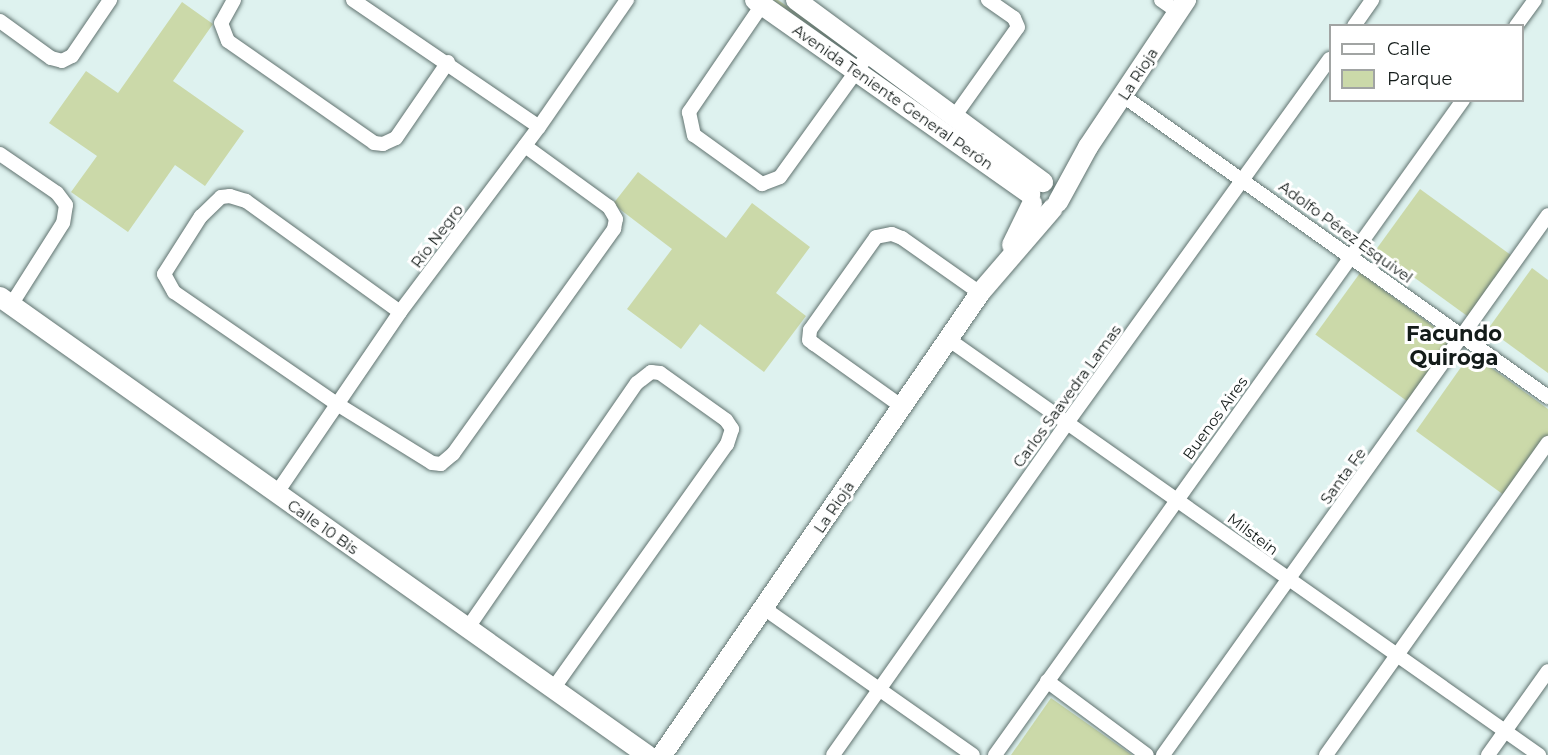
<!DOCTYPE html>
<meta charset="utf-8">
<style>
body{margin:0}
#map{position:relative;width:1548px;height:755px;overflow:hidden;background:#def2ef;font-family:Montserrat,sans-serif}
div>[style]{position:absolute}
.green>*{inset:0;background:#cbd9a9;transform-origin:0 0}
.roads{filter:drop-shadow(0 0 2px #617370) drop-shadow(0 0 2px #617370)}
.street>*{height:14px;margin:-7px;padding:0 7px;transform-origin:7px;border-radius:7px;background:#fff}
.secondary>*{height:20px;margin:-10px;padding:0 10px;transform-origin:10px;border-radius:10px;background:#fff}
span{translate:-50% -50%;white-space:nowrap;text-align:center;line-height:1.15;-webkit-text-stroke:6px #fff;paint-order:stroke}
.street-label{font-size:15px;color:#131b19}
.district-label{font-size:21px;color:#131b19;font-weight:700}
.legend{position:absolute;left:1329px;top:24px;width:195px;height:78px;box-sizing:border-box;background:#fff;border:2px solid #a1a4a3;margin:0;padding:8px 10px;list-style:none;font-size:18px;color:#131b19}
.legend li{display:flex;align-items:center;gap:12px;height:30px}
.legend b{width:30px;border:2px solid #a1a4a3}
</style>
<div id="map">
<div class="green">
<i style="clip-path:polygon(773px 0,778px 0,848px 48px,846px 51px)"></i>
<i style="clip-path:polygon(182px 2px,213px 24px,173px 81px,244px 131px,205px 186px,175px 165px,128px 232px,71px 192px,97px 156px,49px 123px,86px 71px,118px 93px)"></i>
<i style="clip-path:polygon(638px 172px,726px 238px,752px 203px,810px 247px,776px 293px,806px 316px,764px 372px,700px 324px,681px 349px,627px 309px,672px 249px,613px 204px)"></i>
<i style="left:1420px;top:189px;width:115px;height:75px;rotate:36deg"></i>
<i style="clip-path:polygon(1532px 268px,1548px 280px,1548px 373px,1488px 329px)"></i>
<i style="left:1360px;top:273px;width:114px;height:76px;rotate:36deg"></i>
<i style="clip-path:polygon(1471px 353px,1548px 409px,1548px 442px,1508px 498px,1416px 431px)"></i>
<i style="clip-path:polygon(1051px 698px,1132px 755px,1011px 755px)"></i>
</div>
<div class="roads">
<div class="street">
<i style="left:234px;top:0;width:26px;rotate:119deg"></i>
<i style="left:221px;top:23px;width:19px;rotate:69deg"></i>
<i style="left:228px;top:41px;width:178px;rotate:34.9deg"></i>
<i style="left:374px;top:143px;width:9px;rotate:6deg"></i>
<i style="left:383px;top:144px;width:14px;rotate:-25deg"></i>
<i style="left:396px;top:138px;width:92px;rotate:-55.6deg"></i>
<i style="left:353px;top:0;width:225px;rotate:34.3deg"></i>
<i style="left:1161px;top:0;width:21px;rotate:35deg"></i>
<i style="left:762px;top:5px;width:130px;rotate:124.3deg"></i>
<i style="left:689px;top:112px;width:24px;rotate:78deg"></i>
<i style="left:694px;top:135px;width:84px;rotate:35.8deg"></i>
<i style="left:762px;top:184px;width:19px;rotate:-21deg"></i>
<i style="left:780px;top:177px;width:154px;rotate:-54.2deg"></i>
<i style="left:0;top:21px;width:63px;rotate:36deg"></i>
<i style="left:51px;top:58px;width:11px;rotate:15deg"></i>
<i style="left:62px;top:61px;width:11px;rotate:-27deg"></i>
<i style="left:72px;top:56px;width:68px;rotate:-55.8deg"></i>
<i style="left:1354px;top:26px;width:32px;rotate:-55deg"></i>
<i style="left:1516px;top:26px;width:32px;rotate:-54deg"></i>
<i style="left:1123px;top:96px;width:521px;rotate:35.31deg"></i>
<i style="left:954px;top:117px;width:110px;rotate:-54.6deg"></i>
<i style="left:1018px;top:27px;width:10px;rotate:-114deg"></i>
<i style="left:1014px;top:18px;width:32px;rotate:-145deg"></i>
<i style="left:0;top:154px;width:69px;rotate:34.4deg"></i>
<i style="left:57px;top:193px;width:15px;rotate:53deg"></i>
<i style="left:66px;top:205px;width:18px;rotate:99deg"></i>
<i style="left:63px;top:223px;width:97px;rotate:122.4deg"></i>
<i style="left:400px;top:312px;width:190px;rotate:-144.2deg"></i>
<i style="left:246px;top:201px;width:17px;rotate:-163deg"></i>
<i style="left:230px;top:196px;width:9px;rotate:174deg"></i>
<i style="left:221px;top:197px;width:28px;rotate:136deg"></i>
<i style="left:201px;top:216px;width:69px;rotate:122.5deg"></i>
<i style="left:164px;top:274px;width:21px;rotate:61deg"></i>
<i style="left:174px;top:292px;width:198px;rotate:34.5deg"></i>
<i style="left:337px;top:404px;width:112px;rotate:31.8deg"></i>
<i style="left:432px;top:463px;width:9px;rotate:6deg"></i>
<i style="left:441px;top:464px;width:16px;rotate:-40deg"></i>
<i style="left:453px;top:454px;width:277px;rotate:-54.4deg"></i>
<i style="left:614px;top:229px;width:10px;rotate:-79deg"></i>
<i style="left:616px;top:219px;width:14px;rotate:-120deg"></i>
<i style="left:609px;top:207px;width:104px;rotate:-144deg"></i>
<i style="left:948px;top:339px;width:723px;rotate:35.14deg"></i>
<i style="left:901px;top:406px;width:107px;rotate:-144.5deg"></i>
<i style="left:814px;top:344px;width:6px;rotate:-141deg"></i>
<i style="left:809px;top:340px;width:10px;rotate:-84deg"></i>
<i style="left:810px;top:330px;width:114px;rotate:-54.6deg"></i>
<i style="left:876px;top:237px;width:16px;rotate:-11deg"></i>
<i style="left:892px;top:234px;width:11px;rotate:22deg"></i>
<i style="left:902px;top:238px;width:95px;rotate:35.2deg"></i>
<i style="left:276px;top:494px;width:220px;rotate:-55.7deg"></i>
<i style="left:400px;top:312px;width:231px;rotate:-53.1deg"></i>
<i style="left:539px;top:127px;width:155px;rotate:-55.3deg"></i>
<i style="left:765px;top:609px;width:254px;rotate:35.1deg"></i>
<i style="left:467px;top:629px;width:299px;rotate:-55.4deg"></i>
<i style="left:637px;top:383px;width:18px;rotate:-38deg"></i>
<i style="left:651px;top:372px;width:9px;rotate:6deg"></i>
<i style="left:660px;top:373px;width:81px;rotate:35.5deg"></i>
<i style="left:726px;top:420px;width:11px;rotate:56deg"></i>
<i style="left:732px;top:429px;width:16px;rotate:108deg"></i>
<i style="left:727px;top:444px;width:301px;rotate:125.4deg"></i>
<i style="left:1047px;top:681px;width:124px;rotate:36.5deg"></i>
<i style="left:833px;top:755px;width:406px;rotate:-54.8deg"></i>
<i style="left:1067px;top:423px;width:449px;rotate:-54.2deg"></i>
<i style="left:995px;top:755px;width:805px;rotate:-54.45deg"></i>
<i style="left:1163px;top:755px;width:663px;rotate:-54.51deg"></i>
<i style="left:1326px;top:755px;width:383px;rotate:-54.6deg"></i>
<i style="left:1488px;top:755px;width:103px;rotate:-54.5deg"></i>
</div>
<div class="secondary">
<i style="left:755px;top:0;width:337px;rotate:35.2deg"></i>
<i style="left:796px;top:0;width:307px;rotate:36.4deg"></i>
<i style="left:1058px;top:202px;width:63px;rotate:-61.4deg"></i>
<i style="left:1088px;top:147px;width:177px;rotate:-56.3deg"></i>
<i style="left:1012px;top:245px;width:46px;rotate:-64deg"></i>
<i style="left:0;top:297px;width:793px;rotate:35.29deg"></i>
<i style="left:662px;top:755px;width:561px;rotate:-55.46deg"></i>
<i style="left:980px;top:293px;width:112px;rotate:-49.3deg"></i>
</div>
</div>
<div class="street-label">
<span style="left:1138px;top:74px;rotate:-57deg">La Rioja</span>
<span style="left:893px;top:97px;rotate:35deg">Avenida Teniente General Perón</span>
<span style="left:1346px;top:232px;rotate:36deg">Adolfo Pérez Esquivel</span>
<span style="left:437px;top:236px;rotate:-53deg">Río Negro</span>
<span style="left:1067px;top:396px;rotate:-54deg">Carlos Saavedra Lamas</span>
<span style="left:1215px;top:418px;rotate:-54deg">Buenos Aires</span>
<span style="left:1343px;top:476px;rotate:-54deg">Santa Fe</span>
<span style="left:834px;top:507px;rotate:-56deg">La Rioja</span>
<span style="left:323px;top:527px;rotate:35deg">Calle 10 Bis</span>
<span style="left:1253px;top:534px;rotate:37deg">Milstein</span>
</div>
<div class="district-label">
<span style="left:1454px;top:346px">Facundo<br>Quiroga</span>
</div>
<ul class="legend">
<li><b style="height:8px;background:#fff"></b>Calle</li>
<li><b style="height:16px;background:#cbd9a9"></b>Parque</li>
</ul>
</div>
